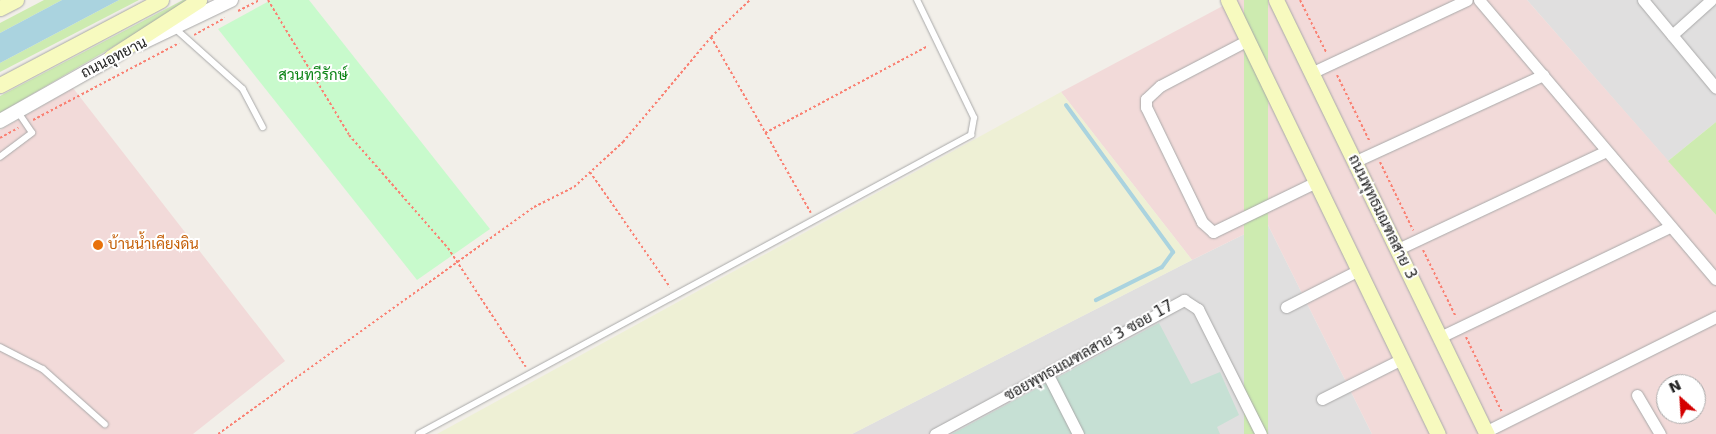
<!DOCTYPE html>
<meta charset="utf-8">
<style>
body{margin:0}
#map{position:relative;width:1716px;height:434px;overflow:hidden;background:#f2efe9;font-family:"DejaVu Sans",Sarabun,sans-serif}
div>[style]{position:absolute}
.residential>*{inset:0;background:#e0dfdf}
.commercial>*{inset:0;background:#f2dad9}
.farmland>*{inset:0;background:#eef0d5}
.grass>*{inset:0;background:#cdebb0;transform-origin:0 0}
.wetland>*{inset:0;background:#c6e0d4}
.park>*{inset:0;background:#c8facc}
.water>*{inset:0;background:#aad3df}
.stream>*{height:4px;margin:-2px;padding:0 2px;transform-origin:2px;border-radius:2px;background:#aad3df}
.path>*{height:2px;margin-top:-1px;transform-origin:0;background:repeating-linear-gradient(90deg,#fa8072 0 2.5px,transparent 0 5px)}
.roads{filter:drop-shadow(0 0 1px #a9a9a9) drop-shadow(0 0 1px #a9a9a9)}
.service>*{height:5.5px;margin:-2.75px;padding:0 2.75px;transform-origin:2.75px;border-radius:2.75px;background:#fff}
.minor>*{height:11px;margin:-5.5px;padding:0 5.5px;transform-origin:5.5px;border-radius:5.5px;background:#fff}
.tertiary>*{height:14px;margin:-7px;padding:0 7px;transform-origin:7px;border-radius:7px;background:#fff}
.secondary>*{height:15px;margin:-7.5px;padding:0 7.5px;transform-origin:7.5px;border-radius:7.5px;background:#f7fabf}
.dots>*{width:14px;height:14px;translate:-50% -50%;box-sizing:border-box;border:2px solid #fff;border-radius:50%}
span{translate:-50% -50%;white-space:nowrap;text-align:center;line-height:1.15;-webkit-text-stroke:4px #fff;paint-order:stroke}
.street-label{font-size:15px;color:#222}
.park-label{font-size:15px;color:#0c8416}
.food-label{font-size:15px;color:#c56008}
.left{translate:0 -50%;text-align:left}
.north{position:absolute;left:1656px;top:374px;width:50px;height:50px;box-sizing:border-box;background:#fff;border:1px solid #a7a7a7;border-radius:50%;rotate:334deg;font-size:14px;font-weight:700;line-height:20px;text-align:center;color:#222}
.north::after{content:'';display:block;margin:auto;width:18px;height:22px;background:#d40000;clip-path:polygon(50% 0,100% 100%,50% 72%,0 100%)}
</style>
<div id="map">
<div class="residential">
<i style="clip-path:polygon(1527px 0,1716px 0,1716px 122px,1668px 161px)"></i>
<i style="clip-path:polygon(1267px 223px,1372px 434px,852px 434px,1192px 260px)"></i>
</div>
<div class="commercial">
<i style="clip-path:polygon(evenodd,1234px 0,1527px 0,1716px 215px,1716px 434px,1372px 434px,1267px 223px,1192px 260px,1061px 92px,1234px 0,1666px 384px,1696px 384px,1696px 414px,1666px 414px,1666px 384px)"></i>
<i style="clip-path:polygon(73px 88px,285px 361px,193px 434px,0 434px,0 130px)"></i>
</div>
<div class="farmland">
<i style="clip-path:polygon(1061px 92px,1192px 260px,852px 434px,437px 434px)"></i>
</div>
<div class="grass">
<i style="clip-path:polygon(44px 0,62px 0,0 33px,0 23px)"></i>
<i style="clip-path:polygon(119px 0,139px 0,0 72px,0 63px)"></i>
<i style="clip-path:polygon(183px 0,193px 0,0 113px,0 96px)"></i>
<i style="left:1244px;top:0;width:24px;height:482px"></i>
<i style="clip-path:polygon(1716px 122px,1716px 215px,1668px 161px)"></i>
</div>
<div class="wetland">
<i style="clip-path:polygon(1159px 323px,1191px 384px,1220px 372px,1239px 415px,1217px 427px,1220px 434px,952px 434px)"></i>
</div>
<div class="park">
<i style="clip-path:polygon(271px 0,309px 0,490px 229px,417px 280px,218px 29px)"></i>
</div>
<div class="water">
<i style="clip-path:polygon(62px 0,119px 0,0 63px,0 33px)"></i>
</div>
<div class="stream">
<i style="left:1066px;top:105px;width:182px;rotate:53.9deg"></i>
<i style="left:1173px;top:252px;width:19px;rotate:126deg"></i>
<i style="left:1162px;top:267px;width:74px;rotate:153.4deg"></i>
</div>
<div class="path">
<i style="left:268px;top:0;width:157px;rotate:59deg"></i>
<i style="left:349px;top:135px;width:150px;rotate:48.8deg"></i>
<i style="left:448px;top:248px;width:142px;rotate:56.8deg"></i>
<i style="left:1300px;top:0;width:58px;rotate:63.4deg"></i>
<i style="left:238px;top:11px;width:25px;rotate:-27deg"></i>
<i style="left:194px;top:35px;width:35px;rotate:-29deg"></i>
<i style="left:711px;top:37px;width:202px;rotate:60.4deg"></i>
<i style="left:1337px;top:75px;width:75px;rotate:63.8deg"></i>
<i style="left:33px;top:120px;width:165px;rotate:-27.8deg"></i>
<i style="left:765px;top:133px;width:185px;rotate:-28.1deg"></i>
<i style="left:0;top:138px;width:21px;rotate:-29deg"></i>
<i style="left:1380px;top:162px;width:76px;rotate:64.1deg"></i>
<i style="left:590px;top:172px;width:140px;rotate:55.2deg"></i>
<i style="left:1423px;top:250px;width:75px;rotate:63.8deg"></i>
<i style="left:1466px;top:337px;width:83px;rotate:64.4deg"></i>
<i style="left:218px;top:434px;width:389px;rotate:-35.7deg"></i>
<i style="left:534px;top:207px;width:45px;rotate:-26.6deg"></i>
<i style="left:574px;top:187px;width:67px;rotate:-42.6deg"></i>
<i style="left:623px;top:142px;width:137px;rotate:-50deg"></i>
<i style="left:711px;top:37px;width:54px;rotate:-43.5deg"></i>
</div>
<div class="roads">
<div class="service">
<i style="left:175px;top:28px;width:91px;rotate:41.9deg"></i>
<i style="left:243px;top:89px;width:43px;rotate:62.2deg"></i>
<i style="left:0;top:157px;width:40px;rotate:-37deg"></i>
<i style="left:32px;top:133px;width:27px;rotate:-124deg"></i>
<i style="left:0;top:347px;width:48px;rotate:27.1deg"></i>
<i style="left:43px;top:369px;width:83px;rotate:41.6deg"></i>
<i style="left:419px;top:434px;width:628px;rotate:-28.44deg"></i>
<i style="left:971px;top:135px;width:17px;rotate:-80deg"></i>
<i style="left:974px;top:118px;width:131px;rotate:-115.8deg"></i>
</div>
<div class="minor">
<i style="left:1479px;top:0;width:366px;rotate:49.7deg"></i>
<i style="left:1643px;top:0;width:114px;rotate:50.3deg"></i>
<i style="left:1672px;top:35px;width:52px;rotate:-41.9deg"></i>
<i style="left:1248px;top:40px;width:99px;rotate:152.4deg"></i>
<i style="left:1160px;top:86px;width:19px;rotate:137deg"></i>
<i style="left:1146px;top:99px;width:8px;rotate:90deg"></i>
<i style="left:1146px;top:107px;width:128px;rotate:64deg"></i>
<i style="left:1202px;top:222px;width:15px;rotate:42deg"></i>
<i style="left:1213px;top:232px;width:114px;rotate:-25.9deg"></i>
<i style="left:1311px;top:73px;width:172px;rotate:-25.1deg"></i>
<i style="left:1356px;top:161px;width:206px;rotate:-24.7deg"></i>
<i style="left:1398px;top:249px;width:228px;rotate:-25.2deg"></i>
<i style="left:1286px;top:307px;width:82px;rotate:-26.9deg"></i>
<i style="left:1440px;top:337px;width:255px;rotate:-25.6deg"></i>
<i style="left:1048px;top:375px;width:66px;rotate:63deg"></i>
<i style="left:1637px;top:395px;width:45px;rotate:59.5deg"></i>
<i style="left:1322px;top:399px;width:89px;rotate:-26.6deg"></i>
<i style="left:1485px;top:432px;width:258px;rotate:-26.5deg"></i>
<i style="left:935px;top:434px;width:283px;rotate:-28.3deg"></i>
<i style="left:1184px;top:300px;width:17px;rotate:33deg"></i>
<i style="left:1198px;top:309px;width:140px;rotate:63.3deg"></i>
</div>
<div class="tertiary">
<i style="left:139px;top:44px;width:102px;rotate:-25.6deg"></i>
<i style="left:0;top:121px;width:138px;rotate:-29.5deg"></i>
</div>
<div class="secondary">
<i style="left:1228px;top:0;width:482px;rotate:64.2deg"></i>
<i style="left:1276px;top:0;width:483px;rotate:64.1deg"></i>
<i style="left:0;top:8px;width:18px;rotate:-27deg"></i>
<i style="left:111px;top:57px;width:105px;rotate:-32.9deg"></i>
<i style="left:0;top:85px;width:182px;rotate:-27.8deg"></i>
</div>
</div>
<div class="dots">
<i style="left:98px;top:245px;background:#e8710a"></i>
</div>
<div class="street-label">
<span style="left:114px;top:58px;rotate:-27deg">ถนนอุทยาน</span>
<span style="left:1382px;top:217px;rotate:64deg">ถนนพุทธมณฑลสาย 3</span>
<span style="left:1089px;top:351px;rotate:-29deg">ซอยพุทธมณฑลสาย 3 ซอย 17</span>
</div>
<div class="park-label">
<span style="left:313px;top:76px">สวนทวีรักษ์</span>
</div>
<div class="food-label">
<span class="left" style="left:108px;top:245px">บ้านน้ำเคียงดิน</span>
</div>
<div class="north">N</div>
</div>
